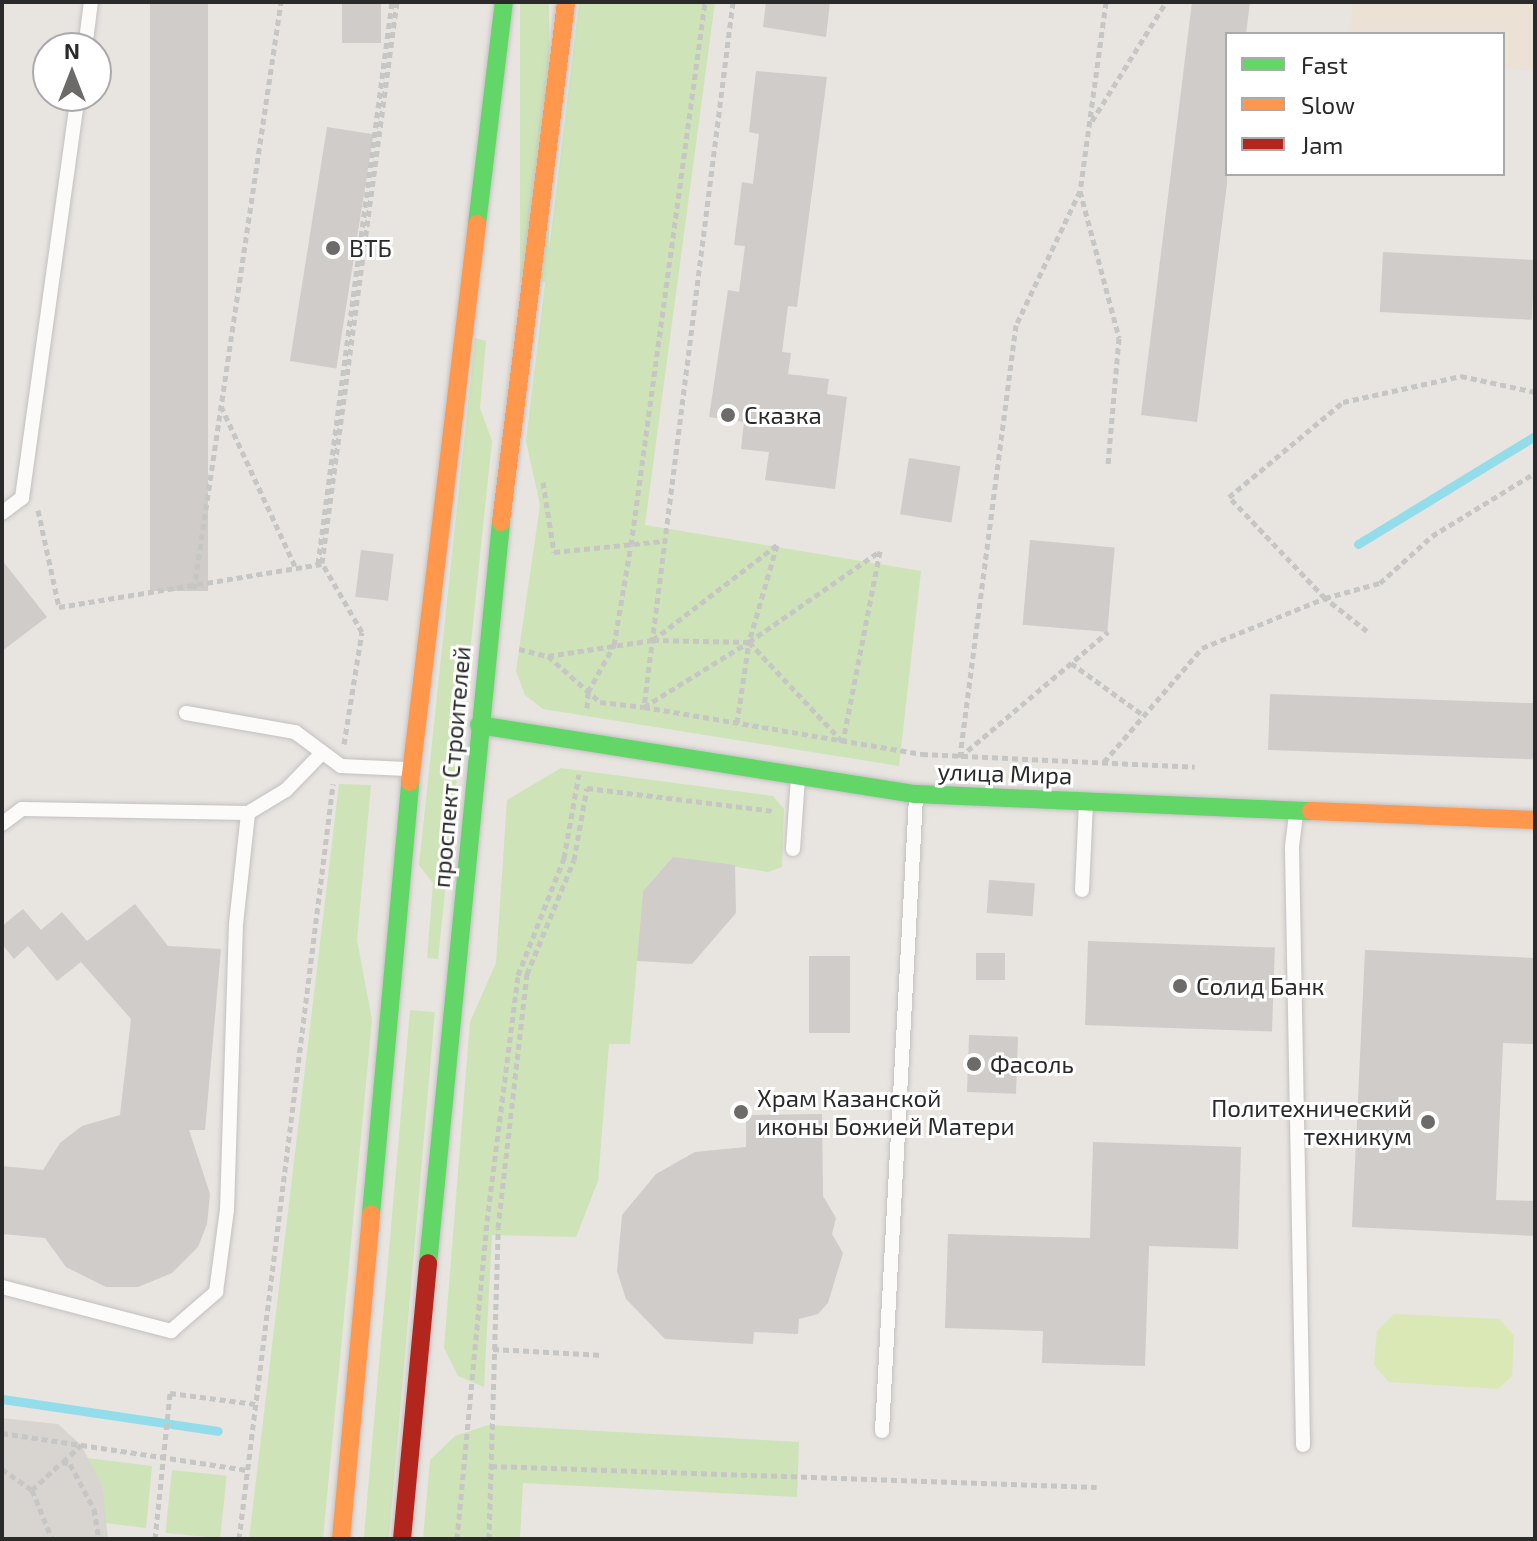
<!DOCTYPE html>
<meta charset="utf-8">
<style>
body{margin:0}
#map{position:relative;width:1537px;height:1541px;overflow:hidden;background:#e8e4e0;font-family:"Exo 2",sans-serif}
div>[style]{position:absolute}
.education>*{inset:0;background:#ebe1d4}
.green>*{inset:0;background:#cee3b8;transform-origin:0 0}
.pitch>*{inset:0;background:#dae8b6}
.plaza>*{inset:0;background:#d8d4d0}
.stream>*{height:9px;margin:-4.5px;padding:0 4.5px;transform-origin:4.5px;border-radius:4.5px;background:#93ddea}
.building>*{inset:0;background:#cfccc9;transform-origin:0 0}
.path>*{height:5px;margin-top:-2.5px;transform-origin:0;background:repeating-linear-gradient(90deg,#c6c6c5 0 6px,transparent 0 10px)}
.roads{filter:drop-shadow(0 0 2px #c2c1c1) drop-shadow(0 0 2px #c2c1c1)}
.lane>*{height:14px;margin:-7px;padding:0 7px;transform-origin:7px;border-radius:7px;background:#fcfbfa}
.fast>*{height:18px;margin:-9px;padding:0 9px;transform-origin:9px;border-radius:9px;background:#63d668}
.slow>*{height:18px;margin:-9px;padding:0 9px;transform-origin:9px;border-radius:9px;background:#ff974d}
.jam>*{height:18px;margin:-9px;padding:0 9px;transform-origin:9px;border-radius:9px;background:#b3261e}
.dots>*{width:22px;height:22px;translate:-50% -50%;box-sizing:border-box;border:4px solid #fff;border-radius:50%}
span{translate:-50% -50%;white-space:nowrap;text-align:center;line-height:1.15;-webkit-text-stroke:6px #fff;paint-order:stroke}
.poi-label{font-size:24px;color:#2a2a2a}
.left{translate:0 -50%;text-align:left}
.right{translate:-100% -50%;text-align:right}
.street-label{font-size:24px;color:#2a2a2a}
.frame{position:absolute;inset:0;border:4px solid #2a2a2a;pointer-events:none}
.legend{position:absolute;left:1225px;top:32px;width:280px;height:144px;box-sizing:border-box;background:#fff;border:2px solid #aaa;margin:0;padding:10px 14px;list-style:none;font-size:24px;color:#2a2a2a}
.legend li{display:flex;align-items:center;gap:16px;height:40px}
.legend b{width:40px;border:2px solid #aaa}
.north{position:absolute;left:32px;top:32px;width:80px;height:80px;box-sizing:border-box;background:#fff;border:2px solid #aaa;border-radius:50%;rotate:0deg;font-size:22px;font-weight:700;line-height:32px;text-align:center;color:#2a2a2a}
.north::after{content:'';display:block;margin:auto;width:28px;height:36px;background:#6c6b6a;clip-path:polygon(50% 0,100% 100%,50% 72%,0 100%)}
</style>
<div id="map">
<div class="education">
<i style="clip-path:polygon(1354px 2px,1535px 2px,1535px 71px,1503px 68px,1503px 34px,1349px 34px)"></i>
</div>
<div class="green">
<i style="left:520px;top:2px;width:29px;height:280px"></i>
<i style="clip-path:polygon(579px 2px,715px 2px,645px 525px,921px 571px,899px 766px,543px 709px,525px 695px,516px 671px,540px 505px,526px 441px)"></i>
<i style="clip-path:polygon(475px 338px,486px 341px,480px 408px,492px 441px,438px 959px,427px 958px,433px 883px,419px 865px)"></i>
<i style="clip-path:polygon(561px 768px,773px 796px,784px 809px,782px 867px,768px 872px,673px 857px,643px 891px,630px 1044px,609px 1044px,598px 1181px,576px 1237px,492px 1235px,484px 1387px,458px 1376px,444px 1348px,470px 1022px,496px 963px,507px 800px)"></i>
<i style="clip-path:polygon(339px 784px,371px 785px,357px 940px,372px 1020px,323px 1539px,249px 1539px)"></i>
<i style="left:410px;top:1010px;width:25px;height:531px;rotate:5deg"></i>
<i style="clip-path:polygon(488px 1425px,799px 1442px,797px 1497px,523px 1483px,520px 1539px,423px 1539px,430px 1460px,455px 1436px)"></i>
<i style="clip-path:polygon(87px 1458px,152px 1466px,146px 1528px,105px 1523px,102px 1485px)"></i>
<i style="left:172px;top:1470px;width:55px;height:63px;rotate:6deg"></i>
</div>
<div class="pitch">
<i style="clip-path:polygon(1394px 1314px,1499px 1319px,1514px 1336px,1512px 1376px,1498px 1389px,1389px 1382px,1374px 1365px,1377px 1331px)"></i>
</div>
<div class="plaza">
<i style="clip-path:polygon(2px 1418px,58px 1424px,81px 1445px,102px 1485px,108px 1539px,2px 1539px)"></i>
</div>
<div class="stream">
<i style="left:1358px;top:544px;width:207px;rotate:-31.4deg"></i>
<i style="left:2px;top:1399px;width:218px;rotate:8.4deg"></i>
</div>
<div class="building">
<i style="left:150px;top:2px;width:58px;height:589px"></i>
<i style="left:342px;top:2px;width:39px;height:41px"></i>
<i style="clip-path:polygon(766px 2px,830px 2px,826px 37px,763px 27px)"></i>
<i style="clip-path:polygon(1192px 2px,1250px 2px,1246px 34px,1227px 34px,1227px 184px,1197px 422px,1141px 415px)"></i>
<i style="clip-path:polygon(756px 71px,827px 77px,797px 307px,788px 306px,782px 352px,791px 353px,788px 374px,829px 379px,827px 394px,847px 397px,835px 489px,765px 480px,769px 452px,741px 449px,744px 422px,709px 417px,728px 290px,739px 292px,745px 246px,734px 245px,742px 182px,753px 184px,759px 134px,749px 132px)"></i>
<i style="left:327px;top:127px;width:47px;height:237px;rotate:9deg"></i>
<i style="left:1383px;top:252px;width:152px;height:60px;rotate:3deg"></i>
<i style="left:909px;top:458px;width:52px;height:57px;rotate:9deg"></i>
<i style="left:1030px;top:540px;width:85px;height:85px;rotate:5deg"></i>
<i style="left:361px;top:550px;width:33px;height:47px;rotate:7deg"></i>
<i style="clip-path:polygon(2px 560px,47px 617px,2px 651px)"></i>
<i style="left:1270px;top:694px;width:265px;height:56px;rotate:2deg"></i>
<i style="clip-path:polygon(673px 857px,735px 865px,736px 913px,692px 964px,637px 961px,643px 891px)"></i>
<i style="left:989px;top:880px;width:46px;height:33px;rotate:4deg"></i>
<i style="clip-path:polygon(135px 904px,168px 946px,221px 949px,205px 1130px,189px 1130px,210px 1194px,207px 1224px,198px 1247px,172px 1273px,138px 1287px,106px 1287px,66px 1267px,45px 1238px,2px 1234px,2px 1166px,43px 1170px,60px 1143px,82px 1126px,120px 1115px,131px 1019px,81px 962px,57px 981px,28px 946px,14px 959px,2px 944px,2px 926px,23px 909px,41px 930px,62px 912px,87px 941px)"></i>
<i style="left:1088px;top:941px;width:187px;height:84px;rotate:2deg"></i>
<i style="clip-path:polygon(1365px 950px,1535px 958px,1535px 1044px,1503px 1043px,1496px 1200px,1535px 1201px,1535px 1236px,1352px 1227px)"></i>
<i style="left:976px;top:953px;width:29px;height:27px"></i>
<i style="left:809px;top:956px;width:41px;height:77px"></i>
<i style="left:969px;top:1035px;width:49px;height:57px;rotate:2deg"></i>
<i style="clip-path:polygon(822px 1114px,823px 1196px,836px 1218px,832px 1234px,843px 1253px,828px 1303px,818px 1314px,799px 1319px,798px 1334px,754px 1332px,753px 1344px,665px 1339px,626px 1299px,617px 1271px,622px 1215px,656px 1174px,695px 1152px,746px 1147px,746px 1115px)"></i>
<i style="clip-path:polygon(1093px 1142px,1241px 1147px,1238px 1249px,1149px 1246px,1145px 1366px,1042px 1363px,1043px 1331px,945px 1328px,948px 1234px,1090px 1238px)"></i>
</div>
<div class="path">
<i style="left:733px;top:2px;width:711px;rotate:97.2deg"></i>
<i style="left:644px;top:707px;width:282px;rotate:9.6deg"></i>
<i style="left:922px;top:754px;width:273px;rotate:2.7deg"></i>
<i style="left:1106px;top:2px;width:191px;rotate:97.8deg"></i>
<i style="left:1080px;top:191px;width:148px;rotate:115.5deg"></i>
<i style="left:1016px;top:325px;width:436px;rotate:97.4deg"></i>
<i style="left:960px;top:757px;width:194px;rotate:-40.2deg"></i>
<i style="left:1092px;top:121px;width:140px;rotate:-58.1deg"></i>
<i style="left:1080px;top:191px;width:152px;rotate:75.1deg"></i>
<i style="left:1119px;top:338px;width:126px;rotate:95deg"></i>
<i style="left:221px;top:406px;width:179px;rotate:65.2deg"></i>
<i style="left:543px;top:482px;width:71px;rotate:81.1deg"></i>
<i style="left:554px;top:552px;width:112px;rotate:-5.7deg"></i>
<i style="left:38px;top:510px;width:99px;rotate:77.8deg"></i>
<i style="left:59px;top:607px;width:266px;rotate:-9.3deg"></i>
<i style="left:318px;top:564px;width:567px;rotate:-82.5deg"></i>
<i style="left:194px;top:589px;width:593px;rotate:-81.57deg"></i>
<i style="left:1367px;top:631px;width:53px;rotate:-141.8deg"></i>
<i style="left:1325px;top:598px;width:139px;rotate:-133.5deg"></i>
<i style="left:1229px;top:497px;width:148px;rotate:-39.8deg"></i>
<i style="left:1343px;top:402px;width:121px;rotate:-12.4deg"></i>
<i style="left:1461px;top:376px;width:76px;rotate:12.2deg"></i>
<i style="left:519px;top:649px;width:30px;rotate:14deg"></i>
<i style="left:548px;top:656px;width:69px;rotate:41.5deg"></i>
<i style="left:600px;top:702px;width:44px;rotate:6.5deg"></i>
<i style="left:644px;top:707px;width:123px;rotate:-31.8deg"></i>
<i style="left:749px;top:642px;width:95px;rotate:-178.8deg"></i>
<i style="left:548px;top:656px;width:106px;rotate:-8.7deg"></i>
<i style="left:653px;top:640px;width:156px;rotate:-37.5deg"></i>
<i style="left:777px;top:545px;width:101px;rotate:106.1deg"></i>
<i style="left:749px;top:642px;width:160px;rotate:-34.8deg"></i>
<i style="left:880px;top:551px;width:194px;rotate:101deg"></i>
<i style="left:1071px;top:663px;width:89px;rotate:35.8deg"></i>
<i style="left:587px;top:708px;width:16px;rotate:-86deg"></i>
<i style="left:588px;top:692px;width:54px;rotate:-61deg"></i>
<i style="left:614px;top:645px;width:101px;rotate:-80.4deg"></i>
<i style="left:631px;top:545px;width:548px;rotate:-82.24deg"></i>
<i style="left:737px;top:723px;width:82px;rotate:-81.6deg"></i>
<i style="left:749px;top:642px;width:136px;rotate:46.8deg"></i>
<i style="left:344px;top:744px;width:113px;rotate:-80.9deg"></i>
<i style="left:362px;top:632px;width:80px;rotate:-120.1deg"></i>
<i style="left:322px;top:563px;width:566px;rotate:-82.39deg"></i>
<i style="left:1104px;top:762px;width:150px;rotate:-49.3deg"></i>
<i style="left:1202px;top:648px;width:133px;rotate:-22.1deg"></i>
<i style="left:1325px;top:598px;width:57px;rotate:-15.3deg"></i>
<i style="left:1380px;top:583px;width:70px;rotate:-42.1deg"></i>
<i style="left:1432px;top:536px;width:121px;rotate:-31.5deg"></i>
<i style="left:493px;top:1349px;width:110px;rotate:3.1deg"></i>
<i style="left:2px;top:1433px;width:248px;rotate:8.6deg"></i>
<i style="left:63px;top:1462px;width:25px;rotate:-43deg"></i>
<i style="left:491px;top:1466px;width:606px;rotate:1.98deg"></i>
<i style="left:2px;top:1469px;width:37px;rotate:35deg"></i>
<i style="left:32px;top:1490px;width:41px;rotate:-43deg"></i>
<i style="left:62px;top:1462px;width:8px;rotate:14deg"></i>
<i style="left:70px;top:1464px;width:51px;rotate:61.9deg"></i>
<i style="left:94px;top:1509px;width:30px;rotate:81deg"></i>
<i style="left:32px;top:1490px;width:53px;rotate:67.8deg"></i>
<i style="left:155px;top:1539px;width:147px;rotate:-84.1deg"></i>
<i style="left:170px;top:1393px;width:86px;rotate:7.4deg"></i>
<i style="left:239px;top:1539px;width:761px;rotate:-82.9deg"></i>
<i style="left:457px;top:1539px;width:319px;rotate:-84.6deg"></i>
<i style="left:487px;top:1221px;width:248px;rotate:-82.8deg"></i>
<i style="left:518px;top:975px;width:126px;rotate:-68.5deg"></i>
<i style="left:564px;top:858px;width:85px;rotate:-79.9deg"></i>
<i style="left:489px;top:1539px;width:311px;rotate:-88.3deg"></i>
<i style="left:498px;top:1228px;width:256px;rotate:-83.5deg"></i>
<i style="left:527px;top:974px;width:123px;rotate:-67.6deg"></i>
<i style="left:574px;top:860px;width:73px;rotate:-79.8deg"></i>
<i style="left:587px;top:788px;width:188px;rotate:7deg"></i>
</div>
<div class="roads">
<div class="lane">
<i style="left:85px;top:48px;width:46px;rotate:-82.6deg"></i>
<i style="left:2px;top:513px;width:25px;rotate:-37deg"></i>
<i style="left:22px;top:498px;width:406px;rotate:-82.1deg"></i>
<i style="left:186px;top:713px;width:111px;rotate:9.9deg"></i>
<i style="left:295px;top:732px;width:57px;rotate:36.5deg"></i>
<i style="left:341px;top:766px;width:66px;rotate:2.6deg"></i>
<i style="left:1296px;top:814px;width:34px;rotate:97deg"></i>
<i style="left:1292px;top:848px;width:597px;rotate:88.94deg"></i>
<i style="left:2px;top:824px;width:25px;rotate:-37deg"></i>
<i style="left:22px;top:809px;width:226px;rotate:1deg"></i>
<i style="left:248px;top:813px;width:44px;rotate:-31.2deg"></i>
<i style="left:286px;top:790px;width:52px;rotate:-45.8deg"></i>
<i style="left:793px;top:849px;width:71px;rotate:-86deg"></i>
<i style="left:1082px;top:890px;width:87px;rotate:-87.4deg"></i>
<i style="left:2px;top:1287px;width:175px;rotate:14.6deg"></i>
<i style="left:171px;top:1331px;width:60px;rotate:-40.9deg"></i>
<i style="left:216px;top:1292px;width:83px;rotate:-82.4deg"></i>
<i style="left:227px;top:1210px;width:286px;rotate:-88.2deg"></i>
<i style="left:236px;top:924px;width:112px;rotate:-83.8deg"></i>
<i style="left:882px;top:1431px;width:635px;rotate:-86.93deg"></i>
</div>
<div class="fast">
<i style="left:477px;top:224px;width:224px;rotate:-83.1deg"></i>
<i style="left:479px;top:725px;width:442px;rotate:9deg"></i>
<i style="left:916px;top:794px;width:395px;rotate:2.5deg"></i>
<i style="left:371px;top:1214px;width:434px;rotate:-84.8deg"></i>
<i style="left:428px;top:1263px;width:745px;rotate:-84.37deg"></i>
</div>
<div class="slow">
<i style="left:501px;top:522px;width:524px;rotate:-82.87deg"></i>
<i style="left:410px;top:782px;width:562px;rotate:-83.15deg"></i>
<i style="left:1311px;top:811px;width:224px;rotate:2.3deg"></i>
<i style="left:341px;top:1539px;width:326px;rotate:-84.7deg"></i>
</div>
<div class="jam">
<i style="left:402px;top:1539px;width:277px;rotate:-84.6deg"></i>
</div>
</div>
<div class="dots">
<i style="left:333px;top:248px;background:#6c6b6a"></i>
<i style="left:728px;top:415px;background:#6c6b6a"></i>
<i style="left:1180px;top:986px;background:#6c6b6a"></i>
<i style="left:974px;top:1064px;background:#6c6b6a"></i>
<i style="left:741px;top:1112px;background:#6c6b6a"></i>
<i style="left:1428px;top:1122px;background:#6c6b6a"></i>
</div>
<div class="poi-label">
<span class="left" style="left:349px;top:248px">ВТБ</span>
<span class="left" style="left:744px;top:415px">Сказка</span>
<span class="left" style="left:1196px;top:986px">Солид Банк</span>
<span class="left" style="left:990px;top:1064px">Фасоль</span>
<span class="left" style="left:757px;top:1112px">Храм Казанской<br>иконы Божией Матери</span>
<span class="right" style="left:1412px;top:1122px">Политехнический<br>техникум</span>
</div>
<div class="street-label">
<span style="left:451px;top:767px;rotate:-85deg">проспект Строителей</span>
<span style="left:1005px;top:773px;rotate:2deg">улица Мира</span>
</div>
<div class="frame"></div>
<ul class="legend">
<li><b style="height:10px;background:#63d668"></b>Fast</li>
<li><b style="height:10px;background:#ff974d"></b>Slow</li>
<li><b style="height:10px;background:#b3261e"></b>Jam</li>
</ul>
<div class="north">N</div>
</div>
